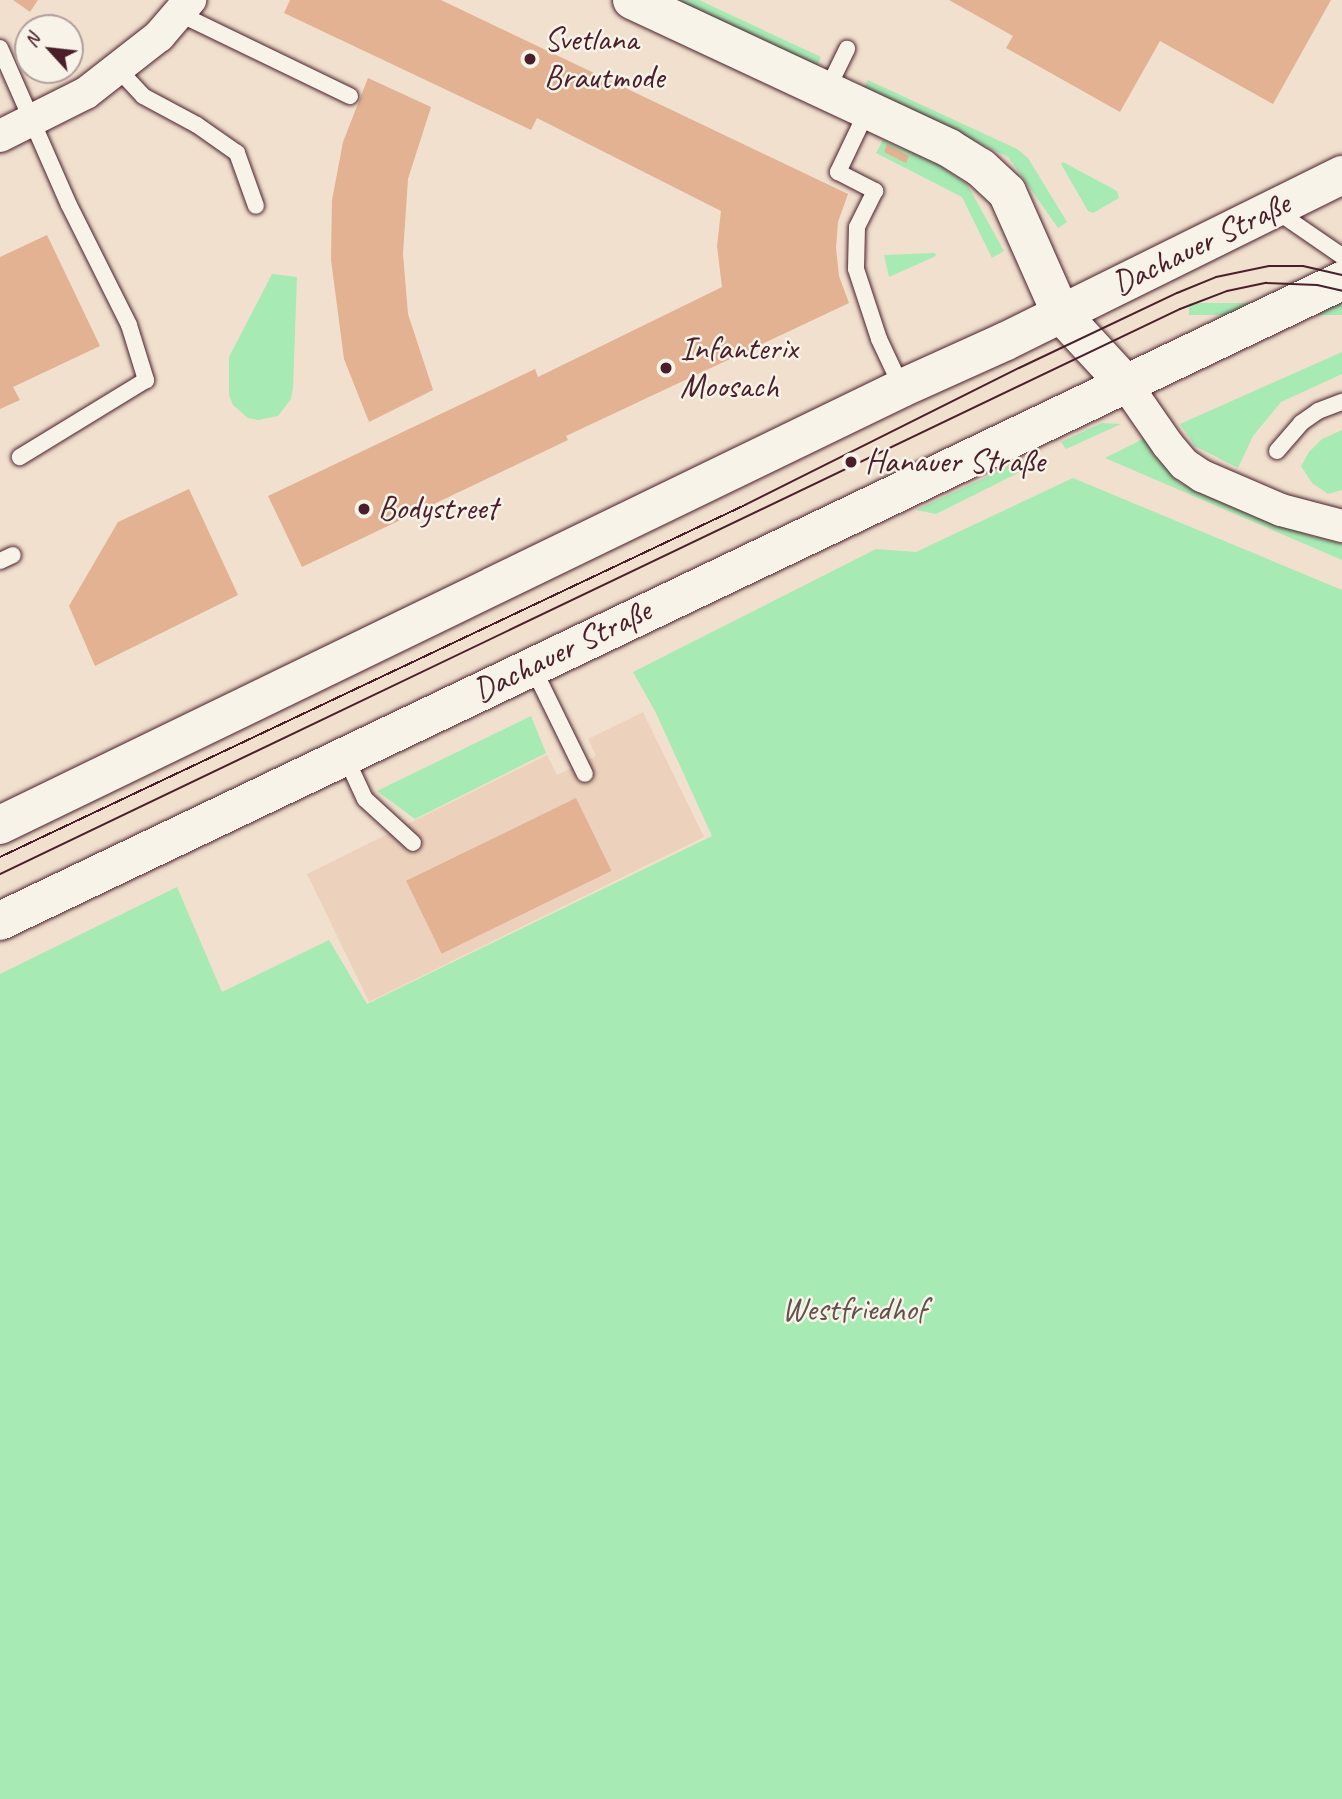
<!DOCTYPE html>
<meta charset="utf-8">
<style>
body{margin:0}
#map{position:relative;width:1342px;height:1799px;overflow:hidden;background:#f1e0ce;font-family:Caveat,sans-serif}
div>[style]{position:absolute}
.built>*{inset:0;background:#ecd2bc}
.green>*{inset:0;background:#a7eab4;transform-origin:0 0}
.building>*{inset:0;background:#e2b293;transform-origin:0 0}
.roads{filter:drop-shadow(0 0 2px #4a1f2b) drop-shadow(0 0 2px #4a1f2b)}
.service>*{height:16px;margin:-8px;padding:0 8px;transform-origin:8px;border-radius:8px;background:#f7f3e8}
.minor>*{height:32px;margin:-16px;padding:0 16px;transform-origin:16px;border-radius:16px;background:#f7f3e8}
.tertiary>*{height:38px;margin:-19px;padding:0 19px;transform-origin:19px;border-radius:19px;background:#f7f3e8}
.secondary>*{height:38px;margin:-19px;padding:0 19px;transform-origin:19px;border-radius:19px;background:#f7f3e8}
.tram>*{height:2px;margin:-1px;padding:0 1px;transform-origin:1px;border-radius:1px;background:#4a1f2b}
.dots>*{width:19px;height:19px;translate:-50% -50%;box-sizing:border-box;border:4px solid #f7f3e8;border-radius:50%}
span{translate:-50% -50%;white-space:nowrap;text-align:center;line-height:1.15;-webkit-text-stroke:5px #f7f3e8;paint-order:stroke}
.poi-label{font-size:33px;color:#4a1f2b}
.left{translate:0 -50%;text-align:left}
.street-label{font-size:33px;color:#4a1f2b}
.park-label{font-size:33px;color:#61524d}
.north{position:absolute;left:14px;top:14px;width:70px;height:70px;box-sizing:border-box;background:#f7f3e8;border:2px solid #b29e9c;border-radius:50%;rotate:297deg;font-size:19px;font-weight:700;line-height:28px;text-align:center;color:#4a1f2b}
.north::after{content:'';display:block;margin:auto;width:24px;height:32px;background:#4a1f2b;clip-path:polygon(50% 0,100% 100%,50% 72%,0 100%)}
</style>
<div id="map">
<div class="built">
<i style="clip-path:polygon(643px 712px,704px 837px,369px 1002px,307px 874px,547px 755px,557px 775px,596px 756px,588px 739px)"></i>
</div>
<div class="green">
<i style="clip-path:polygon(668px 0,699px 0,821px 57px,816px 69px)"></i>
<i style="clip-path:polygon(868px 80px,1017px 149px,1028px 158px,1067px 222px,1058px 228px,1008px 157px,864px 87px)"></i>
<i style="clip-path:polygon(883px 140px,939px 165px,967px 184px,1004px 251px,992px 258px,962px 197px,876px 153px)"></i>
<i style="clip-path:polygon(1063px 162px,1117px 191px,1119px 198px,1093px 213px,1088px 211px,1061px 164px)"></i>
<i style="clip-path:polygon(935px 253px,936px 256px,889px 277px,884px 255px)"></i>
<i style="clip-path:polygon(272px 274px,297px 277px,293px 388px,291px 399px,278px 416px,258px 420px,248px 418px,233px 405px,229px 395px,229px 357px)"></i>
<i style="left:1342px;top:303px;width:12px;height:153px;rotate:90deg"></i>
<i style="clip-path:polygon(1342px 352px,1342px 374px,1281px 402px,1253px 436px,1238px 468px,1195px 446px,1180px 424px)"></i>
<i style="clip-path:polygon(1102px 423px,1121px 424px,1066px 449px,1061px 442px)"></i>
<i style="clip-path:polygon(1342px 430px,1342px 490px,1328px 494px,1312px 483px,1301px 466px,1309px 452px,1322px 439px)"></i>
<i style="clip-path:polygon(1145px 438px,1154px 455px,1179px 483px,1312px 536px,1342px 544px,1342px 560px,1105px 458px)"></i>
<i style="clip-path:polygon(1027px 458px,1032px 466px,936px 514px,916px 510px)"></i>
<i style="clip-path:polygon(1073px 478px,1342px 590px,1342px 1799px,0 1799px,0 974px,177px 887px,222px 992px,329px 940px,367px 1004px,712px 836px,655px 711px,633px 672px,876px 549px,916px 552px)"></i>
<i style="clip-path:polygon(531px 716px,546px 753px,415px 819px,377px 791px)"></i>
</div>
<div class="building">
<i style="clip-path:polygon(13px 0,38px 0,30px 12px)"></i>
<i style="clip-path:polygon(290px 0,441px 0,848px 194px,838px 222px,836px 248px,839px 276px,849px 303px,566px 436px,568px 440px,302px 567px,268px 496px,535px 369px,538px 377px,722px 287px,717px 246px,721px 211px,537px 118px,531px 130px,284px 13px)"></i>
<i style="clip-path:polygon(949px 0,1331px 0,1273px 104px,1160px 41px,1120px 112px,1006px 48px,1013px 36px)"></i>
<i style="clip-path:polygon(368px 78px,431px 107px,408px 179px,403px 254px,408px 314px,433px 390px,369px 422px,344px 359px,331px 260px,332px 200px,343px 142px)"></i>
<i style="clip-path:polygon(887px 144px,909px 156px,906px 163px,884px 152px)"></i>
<i style="clip-path:polygon(47px 235px,100px 346px,13px 387px,20px 400px,0 409px,0 257px)"></i>
<i style="clip-path:polygon(189px 489px,238px 595px,95px 666px,69px 606px,118px 522px)"></i>
<i style="left:576px;top:798px;width:81px;height:189px;rotate:64deg"></i>
</div>
<div class="roads">
<div class="service">
<i style="left:178px;top:13px;width:191px;rotate:25.8deg"></i>
<i style="left:0;top:48px;width:171px;rotate:66.3deg"></i>
<i style="left:69px;top:205px;width:134px;rotate:63.4deg"></i>
<i style="left:129px;top:325px;width:58px;rotate:72.8deg"></i>
<i style="left:146px;top:380px;width:148px;rotate:148.6deg"></i>
<i style="left:118px;top:69px;width:37px;rotate:47deg"></i>
<i style="left:143px;top:96px;width:61px;rotate:28.2deg"></i>
<i style="left:197px;top:125px;width:49px;rotate:35deg"></i>
<i style="left:237px;top:153px;width:56px;rotate:70.3deg"></i>
<i style="left:827px;top:90px;width:46px;rotate:-64deg"></i>
<i style="left:868px;top:109px;width:70px;rotate:115.5deg"></i>
<i style="left:838px;top:172px;width:42px;rotate:27.2deg"></i>
<i style="left:875px;top:191px;width:40px;rotate:116.6deg"></i>
<i style="left:857px;top:227px;width:42px;rotate:91.4deg"></i>
<i style="left:856px;top:269px;width:74px;rotate:71.8deg"></i>
<i style="left:879px;top:339px;width:54px;rotate:64.9deg"></i>
<i style="left:1275px;top:210px;width:81px;rotate:34.5deg"></i>
<i style="left:1277px;top:451px;width:37px;rotate:-49deg"></i>
<i style="left:1301px;top:423px;width:21px;rotate:-35deg"></i>
<i style="left:1318px;top:411px;width:26px;rotate:-21deg"></i>
<i style="left:0;top:561px;width:14px;rotate:-25deg"></i>
<i style="left:532px;top:666px;width:120px;rotate:63.9deg"></i>
<i style="left:345px;top:756px;width:47px;rotate:65.1deg"></i>
<i style="left:365px;top:799px;width:65px;rotate:42.5deg"></i>
</div>
<div class="minor">
<i style="left:0;top:136px;width:96px;rotate:-26.6deg"></i>
<i style="left:86px;top:93px;width:93px;rotate:-38deg"></i>
<i style="left:159px;top:36px;width:48px;rotate:-49.3deg"></i>
<i style="left:1125px;top:383px;width:75px;rotate:55.3deg"></i>
<i style="left:1168px;top:445px;width:25px;rotate:50deg"></i>
<i style="left:1184px;top:464px;width:22px;rotate:34deg"></i>
<i style="left:1202px;top:476px;width:86px;rotate:23.3deg"></i>
<i style="left:1281px;top:510px;width:63px;rotate:14.7deg"></i>
</div>
<div class="tertiary">
<i style="left:632px;top:0;width:350px;rotate:25deg"></i>
<i style="left:949px;top:148px;width:36px;rotate:32deg"></i>
<i style="left:980px;top:167px;width:37px;rotate:43deg"></i>
<i style="left:1007px;top:192px;width:133px;rotate:66.1deg"></i>
</div>
<div class="secondary">
<i style="left:1061px;top:314px;width:94px;rotate:47.2deg"></i>
<i style="left:0;top:825px;width:1002px;rotate:-25.85deg"></i>
<i style="left:902px;top:388px;width:114px;rotate:-24.3deg"></i>
<i style="left:1006px;top:341px;width:375px;rotate:-26.3deg"></i>
<i style="left:0;top:921px;width:1487px;rotate:-25.5deg"></i>
</div>
</div>
<div class="tram">
<i style="left:0;top:857px;width:824px;rotate:-25.29deg"></i>
<i style="left:745px;top:505px;width:306px;rotate:-26.6deg"></i>
<i style="left:1019px;top:368px;width:175px;rotate:-25.4deg"></i>
<i style="left:1177px;top:293px;width:42px;rotate:-22.3deg"></i>
<i style="left:1216px;top:277px;width:54px;rotate:-11.7deg"></i>
<i style="left:1269px;top:266px;width:34px"></i>
<i style="left:1303px;top:266px;width:40px;rotate:13deg"></i>
<i style="left:0;top:874px;width:1308px;rotate:-25.59deg"></i>
<i style="left:1180px;top:309px;width:50px;rotate:-21deg"></i>
<i style="left:1227px;top:291px;width:40px;rotate:-12deg"></i>
<i style="left:1266px;top:283px;width:51px;rotate:2.2deg"></i>
<i style="left:1317px;top:285px;width:26px;rotate:13deg"></i>
</div>
<div class="dots">
<i style="left:530px;top:59px;background:#4a1f2b"></i>
<i style="left:666px;top:368px;background:#4a1f2b"></i>
<i style="left:851px;top:462px;background:#4a1f2b"></i>
<i style="left:364px;top:509px;background:#4a1f2b"></i>
</div>
<div class="poi-label">
<span class="left" style="left:544px;top:59px">Svetlana<br>Brautmode</span>
<span class="left" style="left:680px;top:368px">Infanterix<br>Moosach</span>
<span class="left" style="left:865px;top:462px">Hanauer Straße</span>
<span class="left" style="left:378px;top:509px">Bodystreet</span>
</div>
<div class="street-label">
<span style="left:1201px;top:244px;rotate:-26deg">Dachauer Straße</span>
<span style="left:562px;top:651px;rotate:-26deg">Dachauer Straße</span>
</div>
<div class="park-label">
<span style="left:854px;top:1310px">Westfriedhof</span>
</div>
<div class="north">N</div>
</div>
